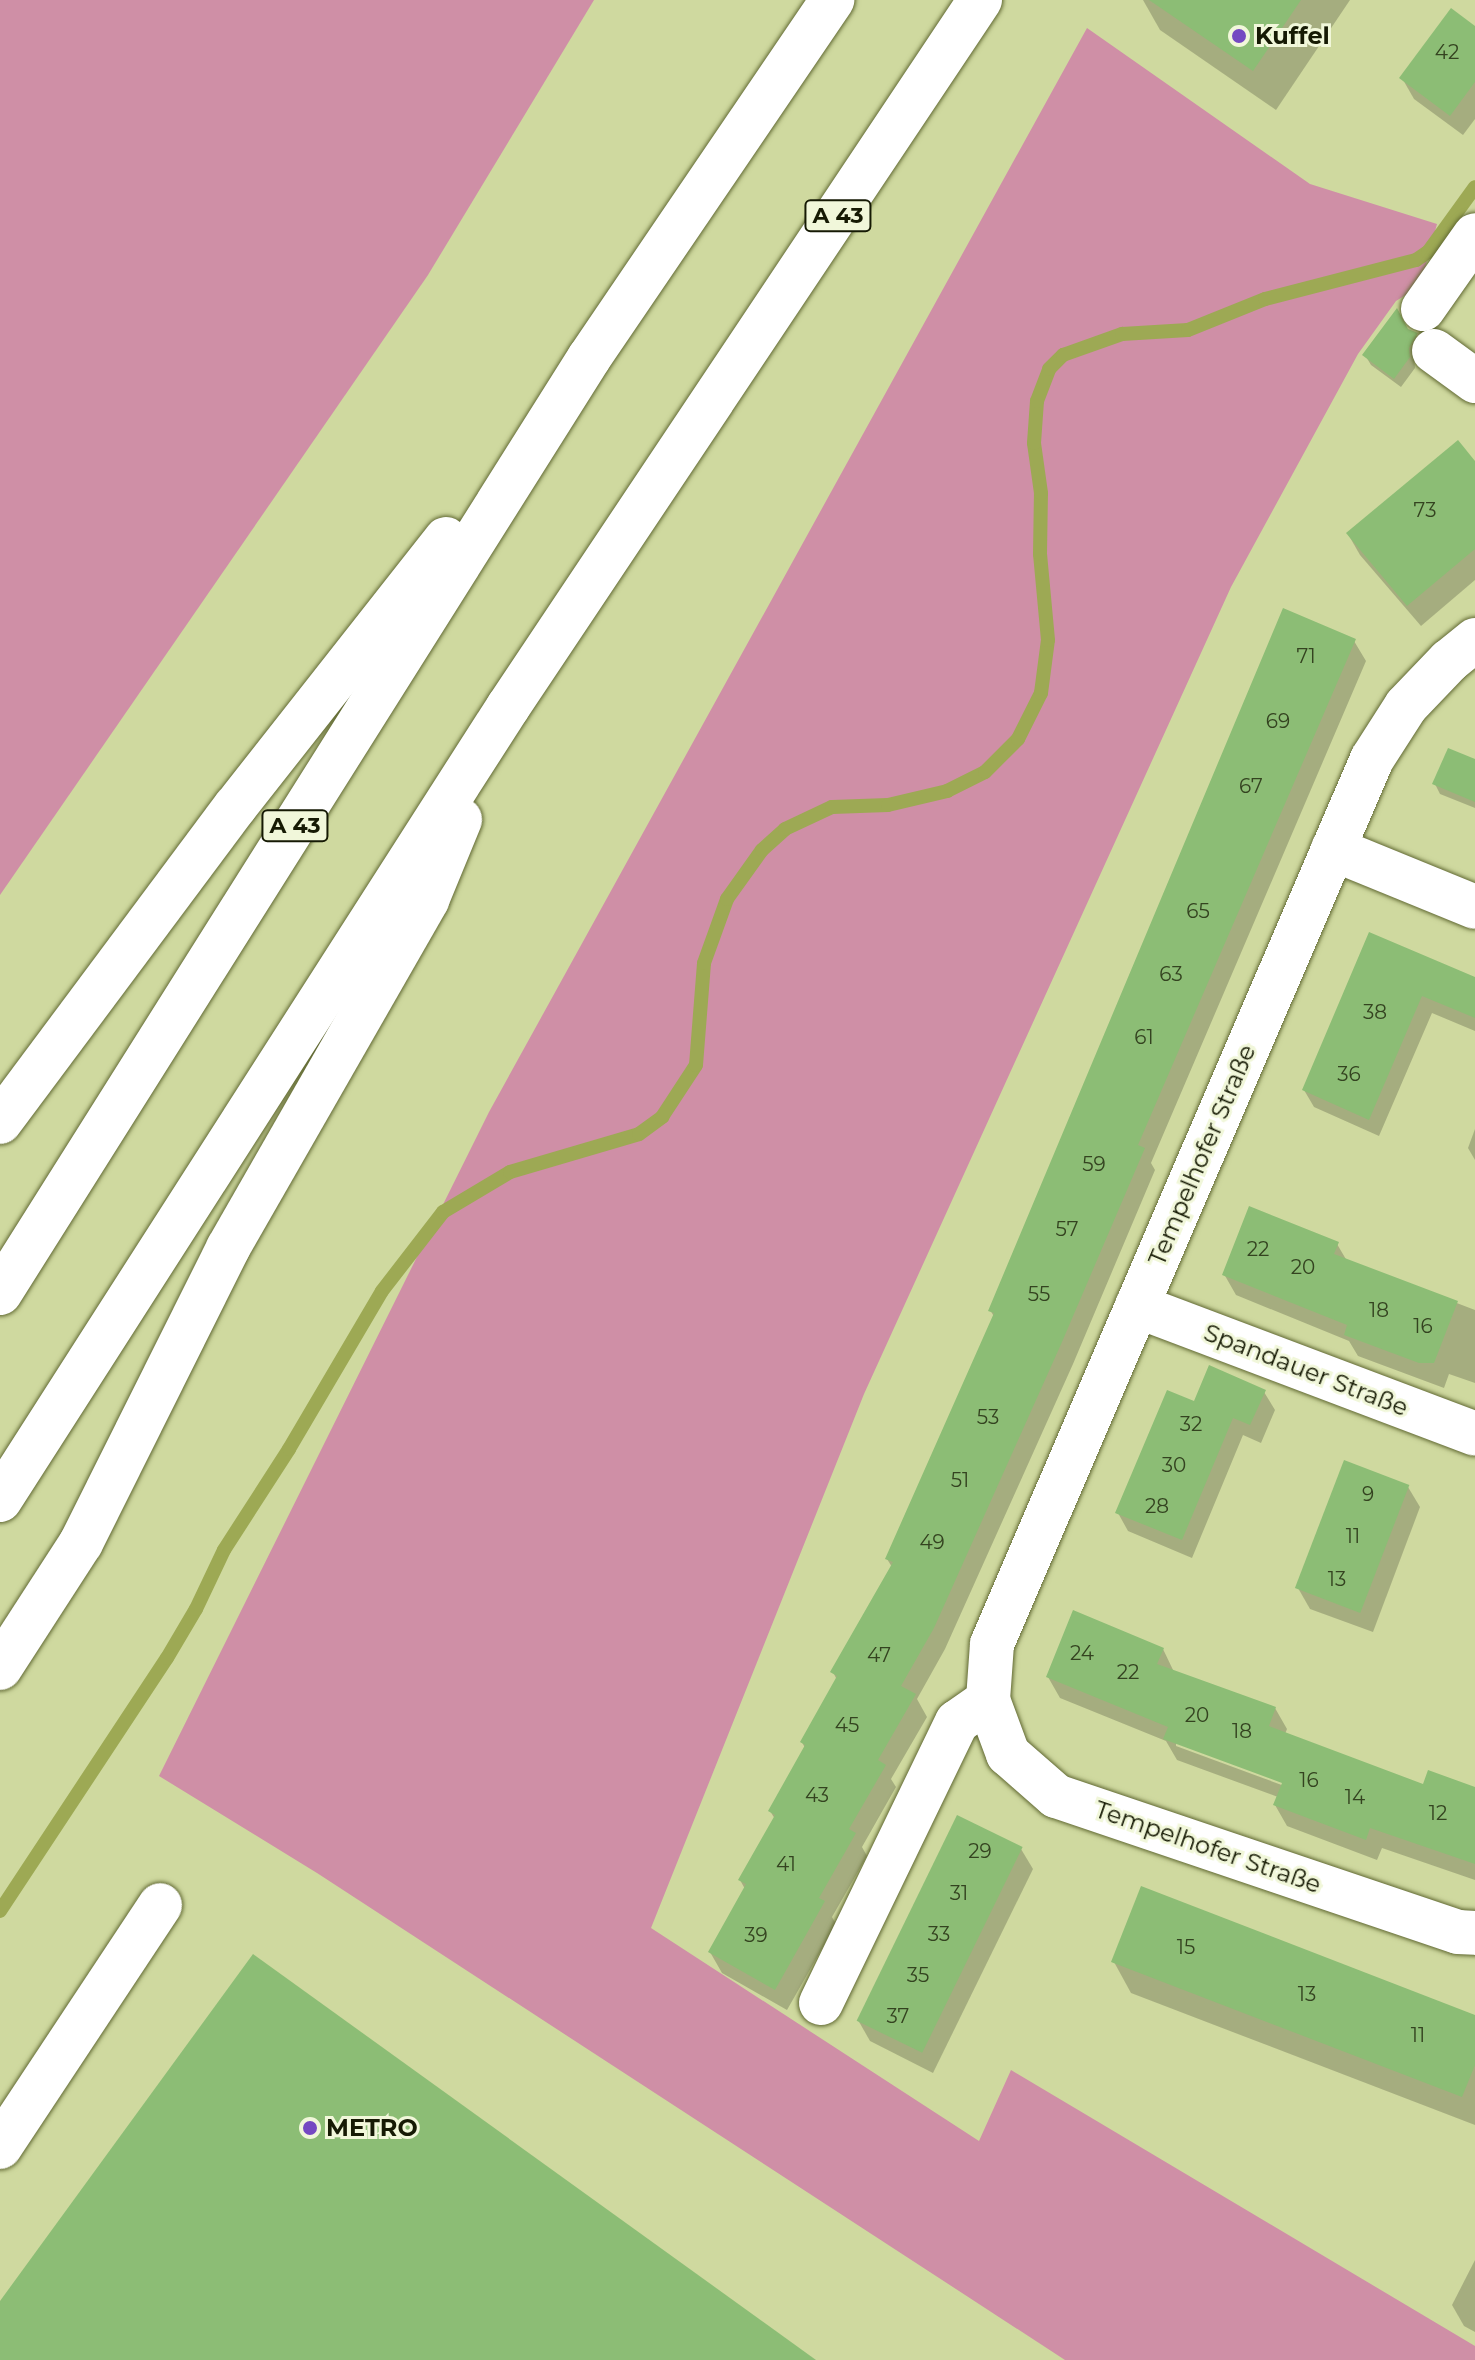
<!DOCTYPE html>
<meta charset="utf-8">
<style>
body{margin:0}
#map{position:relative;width:1475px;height:2360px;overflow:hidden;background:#cfd99f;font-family:Montserrat,sans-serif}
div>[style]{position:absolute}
.green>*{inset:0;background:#cf8fa6}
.shadow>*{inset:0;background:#0003}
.stream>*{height:14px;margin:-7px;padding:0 7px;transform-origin:7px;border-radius:7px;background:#9da954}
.building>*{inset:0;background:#8cbd75;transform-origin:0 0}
.roads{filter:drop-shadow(0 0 2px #616933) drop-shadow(0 0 2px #616933)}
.minor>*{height:44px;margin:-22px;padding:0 22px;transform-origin:22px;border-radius:22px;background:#fff}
.highway>*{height:44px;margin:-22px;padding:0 22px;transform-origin:22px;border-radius:22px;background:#fff}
.dots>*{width:22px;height:22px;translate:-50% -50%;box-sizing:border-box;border:4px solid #f1f7da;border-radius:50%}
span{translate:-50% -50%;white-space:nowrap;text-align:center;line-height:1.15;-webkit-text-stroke:6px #f1f7da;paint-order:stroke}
.number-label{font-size:20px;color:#344320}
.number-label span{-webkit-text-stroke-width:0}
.shield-label span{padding:2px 6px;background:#f1f7da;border:2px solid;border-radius:6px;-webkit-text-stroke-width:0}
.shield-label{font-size:22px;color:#161a04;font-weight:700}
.poi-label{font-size:24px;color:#161a04;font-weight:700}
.left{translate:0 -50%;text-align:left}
.street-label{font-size:24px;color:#161a04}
</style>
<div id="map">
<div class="green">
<i style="clip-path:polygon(0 0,594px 0,428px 275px,0 895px)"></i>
<i style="clip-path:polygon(1087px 28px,1310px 184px,1437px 224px,1420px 286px,1396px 301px,1358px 354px,1231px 587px,864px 1394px,651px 1928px,979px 2141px,1011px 2070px,1475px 2346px,1475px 2360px,1065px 2360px,317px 1873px,159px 1776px,489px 1112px)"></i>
</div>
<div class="shadow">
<i style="clip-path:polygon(1143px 0,1350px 0,1276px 110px,1160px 30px)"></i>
<i style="clip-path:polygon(1475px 28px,1475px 119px,1463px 135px,1414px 99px,1402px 78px)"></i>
<i style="clip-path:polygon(1407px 331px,1416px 335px,1422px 344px,1414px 358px,1415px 368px,1401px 387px,1371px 365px,1365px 355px)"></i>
<i style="clip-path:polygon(1475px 464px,1475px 580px,1421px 626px,1360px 555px,1348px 534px)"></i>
<i style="clip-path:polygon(1354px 641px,1366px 661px,1151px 1163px,1155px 1170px,1073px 1364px,945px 1649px,917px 1699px,927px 1717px,891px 1779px,896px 1787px,862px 1847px,867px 1856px,832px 1917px,836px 1924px,787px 2010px,722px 1973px,710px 1952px,745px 1889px,740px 1880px,775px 1819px,770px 1811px,805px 1748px,802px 1742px,837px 1680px,833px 1672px,892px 1567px,887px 1559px,995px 1318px,990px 1310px)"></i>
<i style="clip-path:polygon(1475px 761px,1475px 808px,1440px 794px,1435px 784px)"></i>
<i style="clip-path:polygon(1370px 934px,1475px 979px,1475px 1031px,1432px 1013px,1379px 1136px,1314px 1107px,1304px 1090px)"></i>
<i style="clip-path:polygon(1475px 1129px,1475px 1160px,1468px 1148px)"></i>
<i style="clip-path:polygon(1337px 1244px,1347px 1261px,1475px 1310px,1475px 1383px,1449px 1374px,1444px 1388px,1358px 1356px,1349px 1341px,1236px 1295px,1224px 1274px)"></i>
<i style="clip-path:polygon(1264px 1392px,1275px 1410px,1261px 1443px,1243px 1435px,1192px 1558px,1128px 1531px,1118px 1513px,1195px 1403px)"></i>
<i style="clip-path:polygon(1408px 1487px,1420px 1507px,1373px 1632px,1310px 1609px,1298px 1588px)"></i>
<i style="clip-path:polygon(evenodd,1163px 1649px,1174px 1672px,1275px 1708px,1287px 1729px,1285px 1734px,1424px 1786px,1475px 1788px,1475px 1880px,1382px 1848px,1377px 1860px,1287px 1826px,1275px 1805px,1278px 1797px,1177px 1760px,1166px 1741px,1060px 1698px,1048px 1677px,1163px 1649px,1176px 1742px,1292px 1784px,1290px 1788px,1176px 1746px,1176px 1742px)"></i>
<i style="clip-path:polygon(1021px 1849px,1033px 1869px,933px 2073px,870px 2041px,858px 2020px)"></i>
<i style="clip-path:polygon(1114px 1962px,1475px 2018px,1475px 2125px,1131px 1993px)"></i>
<i style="clip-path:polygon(1475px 2260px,1475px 2332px,1464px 2326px,1452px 2305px)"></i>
</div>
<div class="stream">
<i style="left:0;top:1911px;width:303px;rotate:-56.6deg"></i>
<i style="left:167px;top:1658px;width:57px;rotate:-59.4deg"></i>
<i style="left:196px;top:1609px;width:65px;rotate:-64.6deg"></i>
<i style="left:224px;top:1550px;width:120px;rotate:-57.2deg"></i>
<i style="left:289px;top:1449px;width:183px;rotate:-59.5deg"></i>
<i style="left:382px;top:1291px;width:100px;rotate:-52.3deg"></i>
<i style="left:443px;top:1212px;width:78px;rotate:-30.8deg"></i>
<i style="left:510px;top:1172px;width:134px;rotate:-16.4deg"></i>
<i style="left:639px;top:1134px;width:29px;rotate:-36deg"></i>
<i style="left:662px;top:1117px;width:62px;rotate:-56.8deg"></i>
<i style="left:696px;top:1065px;width:102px;rotate:-85.5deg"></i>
<i style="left:704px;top:963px;width:68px;rotate:-70.2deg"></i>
<i style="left:727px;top:899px;width:60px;rotate:-54.5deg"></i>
<i style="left:762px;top:850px;width:31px;rotate:-42deg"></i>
<i style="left:785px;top:829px;width:52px;rotate:-25.1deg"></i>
<i style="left:832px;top:807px;width:56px;rotate:-2deg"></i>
<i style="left:888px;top:805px;width:61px;rotate:-13.3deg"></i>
<i style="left:947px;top:791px;width:42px;rotate:-26.6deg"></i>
<i style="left:985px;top:772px;width:47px;rotate:-45deg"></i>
<i style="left:1018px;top:739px;width:51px;rotate:-63.4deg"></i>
<i style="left:1041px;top:693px;width:53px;rotate:-82.5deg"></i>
<i style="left:1048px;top:640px;width:86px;rotate:-95.3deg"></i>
<i style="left:1040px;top:554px;width:61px;rotate:-89.1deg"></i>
<i style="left:1041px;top:493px;width:50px;rotate:-98deg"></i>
<i style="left:1034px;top:443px;width:42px;rotate:-85.9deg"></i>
<i style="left:1037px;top:401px;width:34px;rotate:-69deg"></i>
<i style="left:1049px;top:369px;width:20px;rotate:-45deg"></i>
<i style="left:1063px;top:355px;width:63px;rotate:-19.6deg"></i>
<i style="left:1122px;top:334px;width:66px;rotate:-3.5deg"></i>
<i style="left:1188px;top:330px;width:83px;rotate:-21.9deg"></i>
<i style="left:1265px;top:299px;width:156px;rotate:-14.5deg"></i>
<i style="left:1416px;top:260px;width:14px;rotate:-34deg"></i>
<i style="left:1428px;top:252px;width:80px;rotate:-54.1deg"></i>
</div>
<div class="building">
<i style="clip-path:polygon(1149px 0,1301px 0,1253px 71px)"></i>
<i style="clip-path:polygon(1451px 8px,1475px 26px,1475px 82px,1450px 116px,1399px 78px)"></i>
<i style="clip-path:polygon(1397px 308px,1408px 329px,1418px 333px,1409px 348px,1410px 357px,1394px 379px,1362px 355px)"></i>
<i style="clip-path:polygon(1458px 440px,1475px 461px,1475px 549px,1407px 606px,1346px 533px)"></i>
<i style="clip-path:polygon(1283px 608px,1356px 639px,1138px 1145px,1145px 1148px,1062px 1342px,934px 1628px,901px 1686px,916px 1694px,878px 1760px,886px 1765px,849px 1829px,856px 1833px,819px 1898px,825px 1901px,775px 1990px,708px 1952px,746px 1884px,738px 1880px,775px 1815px,768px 1811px,805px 1745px,800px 1742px,837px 1676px,830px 1672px,893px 1562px,885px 1559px,994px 1313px,988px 1311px)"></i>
<i style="clip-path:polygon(1448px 748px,1475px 759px,1475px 802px,1432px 784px)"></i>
<i style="clip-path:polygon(1369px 932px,1475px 977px,1475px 1018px,1422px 996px,1369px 1120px,1302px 1090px)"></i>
<i style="clip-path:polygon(1249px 1206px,1339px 1242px,1334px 1254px,1458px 1301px,1434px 1363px,1419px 1363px,1344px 1335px,1347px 1325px,1222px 1275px)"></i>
<i style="clip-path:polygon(1209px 1365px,1266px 1390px,1250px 1425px,1233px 1418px,1182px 1540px,1115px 1513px,1167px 1390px,1194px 1401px)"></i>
<i style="left:1344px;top:1460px;width:70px;height:137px;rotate:21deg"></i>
<i style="clip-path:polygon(1073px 1610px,1164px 1648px,1157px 1664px,1276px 1707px,1269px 1726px,1423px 1784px,1428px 1770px,1475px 1787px,1475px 1864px,1370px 1828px,1366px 1840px,1273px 1805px,1282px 1783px,1163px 1739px,1168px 1727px,1046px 1677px)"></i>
<i style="left:957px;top:1815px;width:73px;height:229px;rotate:26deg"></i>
<i style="clip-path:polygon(1141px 1886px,1475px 2015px,1475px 2065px,1462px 2097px,1111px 1962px)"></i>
<i style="clip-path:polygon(253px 1954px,816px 2360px,0 2360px,0 2301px)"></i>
</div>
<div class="roads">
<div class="minor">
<i style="left:1423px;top:309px;width:90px;rotate:-54.9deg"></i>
<i style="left:1434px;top:351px;width:51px;rotate:36.2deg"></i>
<i style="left:1475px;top:640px;width:33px;rotate:141deg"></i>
<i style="left:1449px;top:661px;width:62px;rotate:133.7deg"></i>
<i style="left:1406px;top:706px;width:63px;rotate:122.7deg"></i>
<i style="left:1372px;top:759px;width:963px;rotate:113.24deg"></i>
<i style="left:992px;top:1644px;width:56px;rotate:94.1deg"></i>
<i style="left:988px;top:1700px;width:58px;rotate:69.7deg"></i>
<i style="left:1008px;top:1754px;width:64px;rotate:41.2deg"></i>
<i style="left:1056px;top:1796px;width:424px;rotate:18.7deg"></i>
<i style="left:1458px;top:1932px;width:17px;rotate:3deg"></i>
<i style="left:1333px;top:849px;width:153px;rotate:22.2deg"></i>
<i style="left:1137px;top:1306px;width:361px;rotate:20.7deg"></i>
<i style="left:821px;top:2003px;width:312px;rotate:-64.2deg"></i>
<i style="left:957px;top:1722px;width:38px;rotate:-35deg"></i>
<i style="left:0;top:2147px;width:290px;rotate:-56.5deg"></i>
</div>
<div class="highway">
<i style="left:0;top:1122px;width:393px;rotate:-53.3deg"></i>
<i style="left:235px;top:807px;width:341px;rotate:-51.8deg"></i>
<i style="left:0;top:1293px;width:1105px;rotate:-57.79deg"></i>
<i style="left:589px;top:358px;width:433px;rotate:-55.8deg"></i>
<i style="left:0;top:1500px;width:942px;rotate:-57.36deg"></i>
<i style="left:508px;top:707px;width:850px;rotate:-56.27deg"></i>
<i style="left:0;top:1668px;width:149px;rotate:-57.1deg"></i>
<i style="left:81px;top:1543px;width:330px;rotate:-63.5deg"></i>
<i style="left:228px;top:1248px;width:401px;rotate:-60.2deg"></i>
<i style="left:427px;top:900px;width:87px;rotate:-67.6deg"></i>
</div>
</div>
<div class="dots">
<i style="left:1239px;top:36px;background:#7549c2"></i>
<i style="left:310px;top:2128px;background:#7549c2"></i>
</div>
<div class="number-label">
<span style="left:1447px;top:52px">42</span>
<span style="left:1425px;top:510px">73</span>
<span style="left:1306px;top:656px">71</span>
<span style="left:1278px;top:721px">69</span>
<span style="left:1251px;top:786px">67</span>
<span style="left:1198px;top:911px">65</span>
<span style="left:1171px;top:974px">63</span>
<span style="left:1375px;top:1012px">38</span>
<span style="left:1144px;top:1037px">61</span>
<span style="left:1349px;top:1074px">36</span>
<span style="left:1094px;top:1164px">59</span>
<span style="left:1067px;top:1229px">57</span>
<span style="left:1258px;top:1249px">22</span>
<span style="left:1303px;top:1267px">20</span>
<span style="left:1039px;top:1294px">55</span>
<span style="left:1379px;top:1310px">18</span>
<span style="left:1423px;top:1326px">16</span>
<span style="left:988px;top:1417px">53</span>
<span style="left:1191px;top:1424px">32</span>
<span style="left:1174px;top:1465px">30</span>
<span style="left:960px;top:1480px">51</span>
<span style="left:1368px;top:1494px">9</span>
<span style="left:1157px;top:1506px">28</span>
<span style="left:1353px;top:1536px">11</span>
<span style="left:932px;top:1542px">49</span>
<span style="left:1337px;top:1579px">13</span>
<span style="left:1082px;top:1653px">24</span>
<span style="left:879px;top:1655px">47</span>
<span style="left:1128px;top:1672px">22</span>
<span style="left:1197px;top:1715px">20</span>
<span style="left:847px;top:1725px">45</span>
<span style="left:1242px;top:1731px">18</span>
<span style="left:1309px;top:1780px">16</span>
<span style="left:817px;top:1795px">43</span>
<span style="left:1355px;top:1797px">14</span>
<span style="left:1438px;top:1813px">12</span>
<span style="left:980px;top:1851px">29</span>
<span style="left:786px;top:1864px">41</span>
<span style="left:959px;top:1893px">31</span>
<span style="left:939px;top:1934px">33</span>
<span style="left:756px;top:1935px">39</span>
<span style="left:1186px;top:1947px">15</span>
<span style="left:918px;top:1975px">35</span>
<span style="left:1307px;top:1994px">13</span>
<span style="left:898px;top:2016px">37</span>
<span style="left:1418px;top:2035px">11</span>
</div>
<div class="shield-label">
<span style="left:838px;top:216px">A 43</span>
<span style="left:295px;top:826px">A 43</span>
</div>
<div class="poi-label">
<span class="left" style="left:1255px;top:36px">Kuffel</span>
<span class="left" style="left:326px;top:2128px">METRO</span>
</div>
<div class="street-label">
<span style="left:1202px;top:1155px;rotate:-67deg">Tempelhofer Straße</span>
<span style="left:1306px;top:1370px;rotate:21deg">Spandauer Straße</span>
<span style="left:1208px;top:1847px;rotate:19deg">Tempelhofer Straße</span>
</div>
</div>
